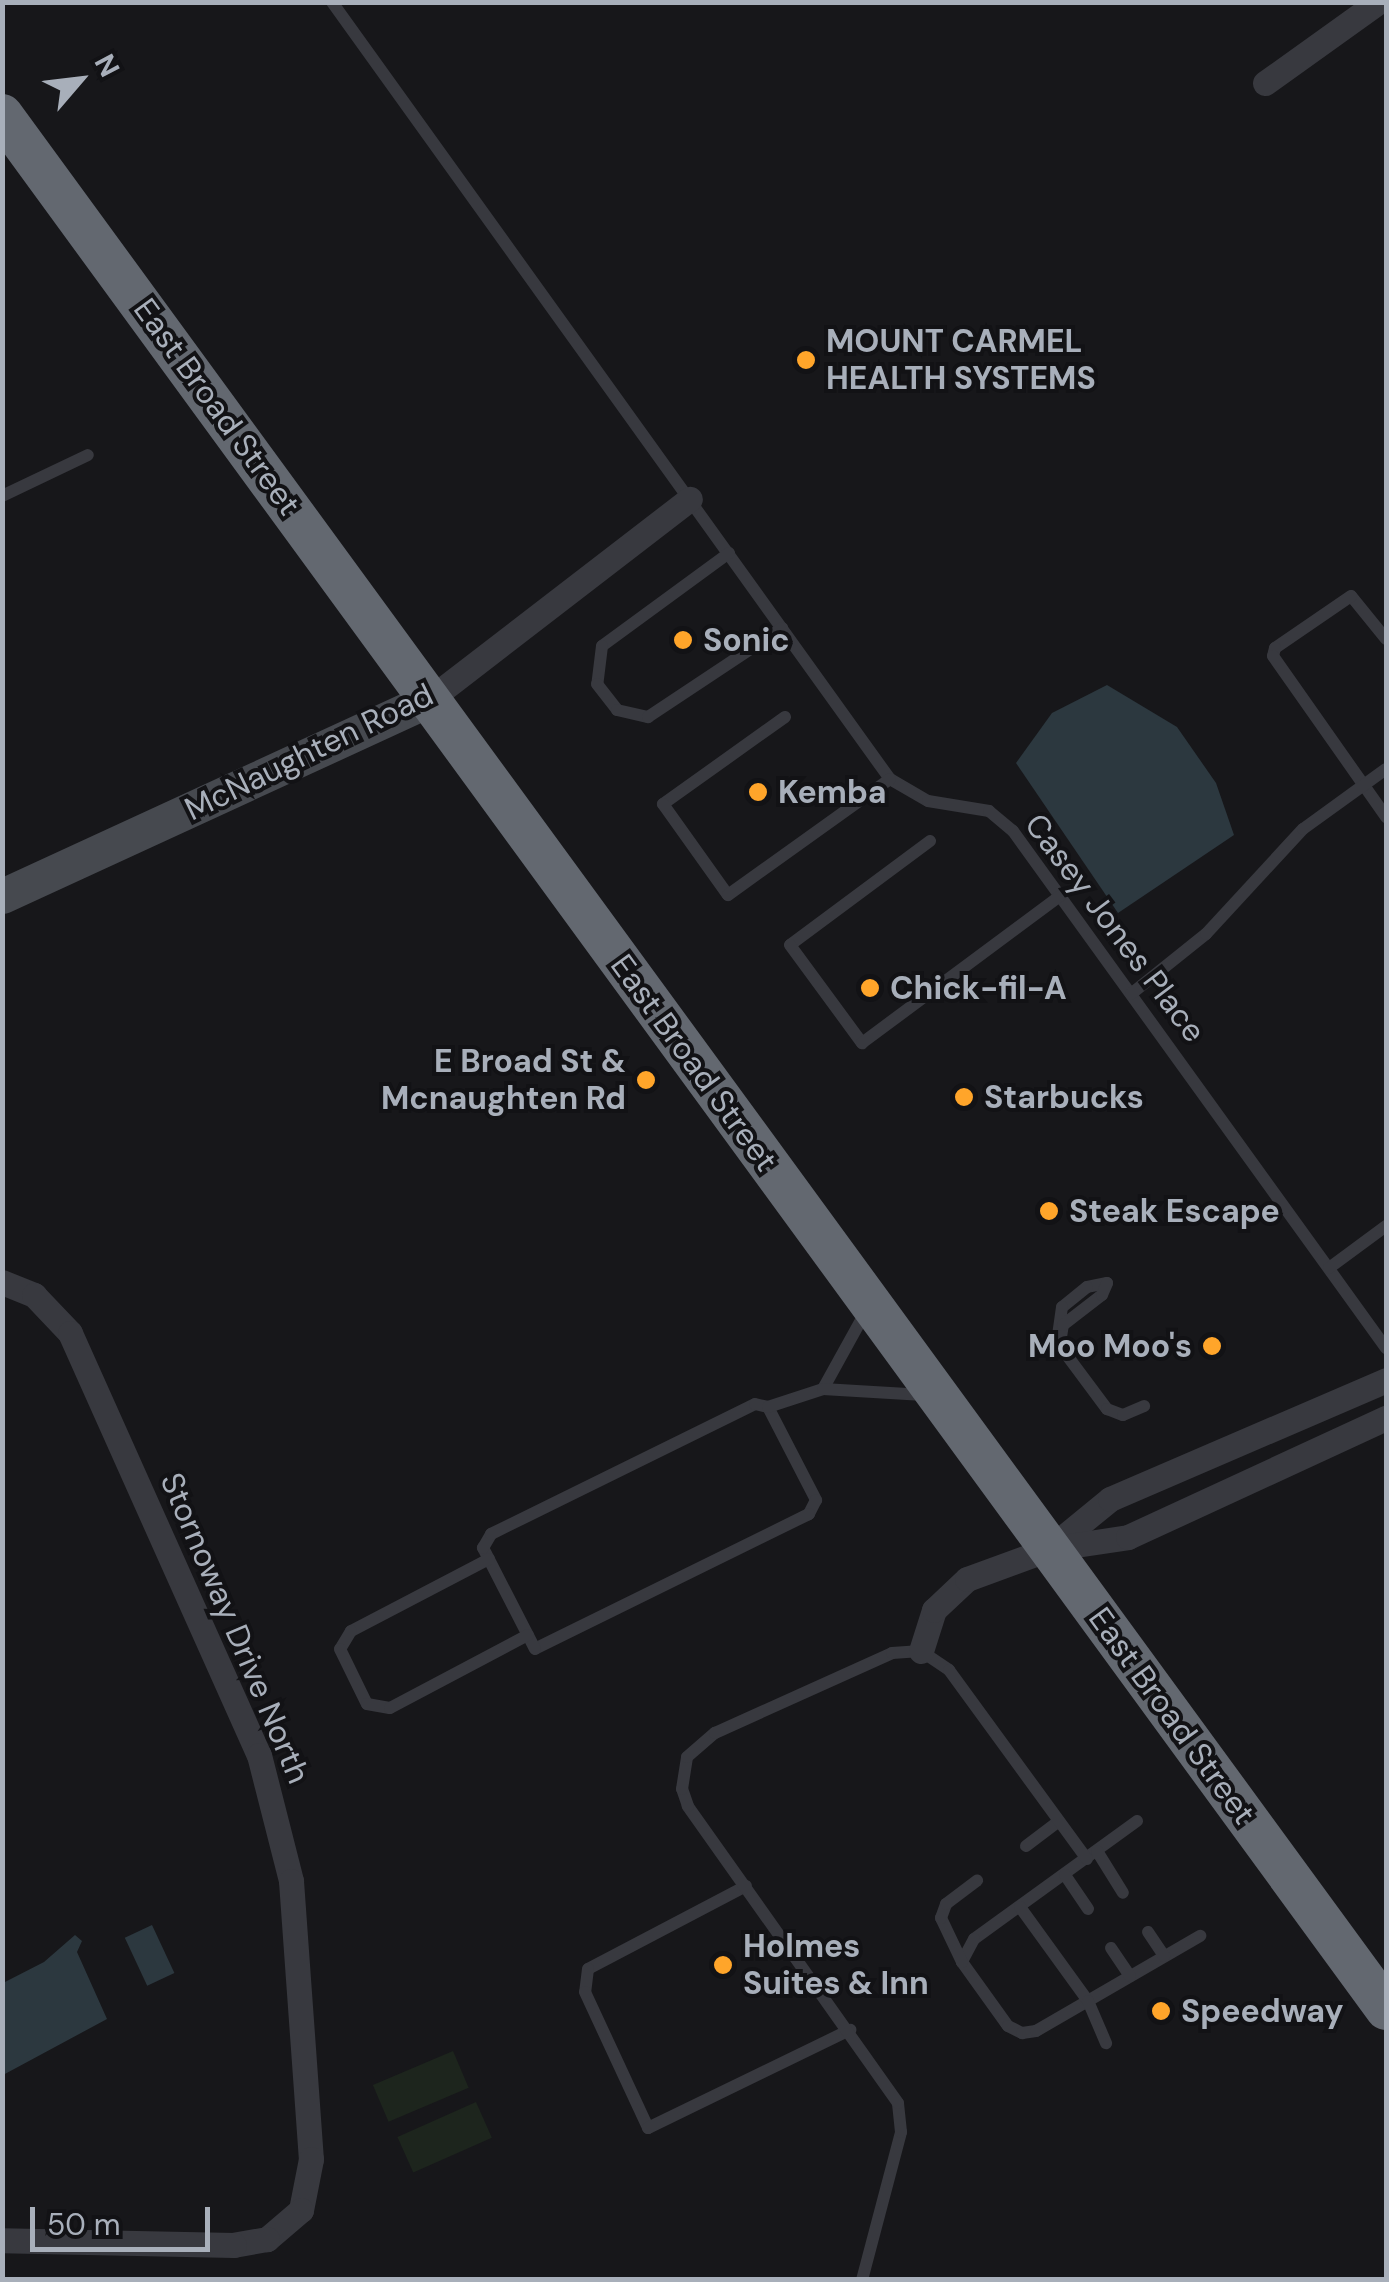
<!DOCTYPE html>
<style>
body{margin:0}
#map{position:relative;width:1389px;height:2282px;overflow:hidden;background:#17171a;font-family:"DM Sans",sans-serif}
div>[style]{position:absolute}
.green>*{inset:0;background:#1d251d;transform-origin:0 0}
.water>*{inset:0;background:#2c383f;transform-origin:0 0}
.lane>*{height:12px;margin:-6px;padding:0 6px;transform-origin:6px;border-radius:6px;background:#38393f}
.street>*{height:25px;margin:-12.5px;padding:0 12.5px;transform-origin:12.5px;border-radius:12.5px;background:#38393f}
.secondary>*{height:35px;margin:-17.5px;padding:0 17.5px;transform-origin:17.5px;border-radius:17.5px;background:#46494f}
.highway>*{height:42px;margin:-21px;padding:0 21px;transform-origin:21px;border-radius:21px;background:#636870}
.dots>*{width:28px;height:28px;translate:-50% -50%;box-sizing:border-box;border:5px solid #121215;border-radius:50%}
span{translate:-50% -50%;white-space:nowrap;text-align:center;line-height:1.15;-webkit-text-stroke:8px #121215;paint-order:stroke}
.poi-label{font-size:32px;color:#a8afba;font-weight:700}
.left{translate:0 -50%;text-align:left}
.right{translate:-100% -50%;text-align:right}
.street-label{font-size:32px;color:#a8afba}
.frame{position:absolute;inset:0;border:5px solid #a8afba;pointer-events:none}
.north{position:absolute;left:30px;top:30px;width:100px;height:100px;-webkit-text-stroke:8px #121215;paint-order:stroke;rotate:62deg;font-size:28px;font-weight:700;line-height:40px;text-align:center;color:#a8afba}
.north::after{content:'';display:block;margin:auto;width:35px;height:45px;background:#a8afba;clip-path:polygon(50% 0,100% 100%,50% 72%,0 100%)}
.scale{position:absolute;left:30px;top:2207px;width:180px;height:45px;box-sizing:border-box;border:5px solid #a8afba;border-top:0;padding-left:12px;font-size:30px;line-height:35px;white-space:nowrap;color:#a8afba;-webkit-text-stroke:8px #121215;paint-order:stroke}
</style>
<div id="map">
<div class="green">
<i style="left:453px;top:2051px;width:40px;height:87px;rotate:67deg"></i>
<i style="left:476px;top:2102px;width:39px;height:86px;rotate:66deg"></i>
</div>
<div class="water">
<i style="clip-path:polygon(1107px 685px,1177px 727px,1216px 783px,1234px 835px,1118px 913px,1016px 763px,1052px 713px)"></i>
<i style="left:152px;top:1925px;width:53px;height:30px;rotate:65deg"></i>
<i style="clip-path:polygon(75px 1935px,82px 1941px,77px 1952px,107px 2019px,3px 2075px,3px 1983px,44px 1962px)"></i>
</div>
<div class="lane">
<i style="left:332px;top:2px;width:957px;rotate:54.32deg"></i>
<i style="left:890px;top:779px;width:44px;rotate:30.1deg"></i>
<i style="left:928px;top:801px;width:62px;rotate:9.3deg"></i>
<i style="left:989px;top:811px;width:31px;rotate:40deg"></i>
<i style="left:1013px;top:831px;width:638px;rotate:54.19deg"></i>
<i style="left:2px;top:496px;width:95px;rotate:-25.5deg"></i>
<i style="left:729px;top:553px;width:157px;rotate:143.8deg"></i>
<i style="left:602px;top:646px;width:38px;rotate:97deg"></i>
<i style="left:597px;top:684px;width:33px;rotate:52deg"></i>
<i style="left:617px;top:710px;width:32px;rotate:13deg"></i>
<i style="left:648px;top:717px;width:161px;rotate:-33.6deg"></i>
<i style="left:1386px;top:639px;width:55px;rotate:-129.1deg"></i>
<i style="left:1351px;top:596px;width:92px;rotate:145.6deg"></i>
<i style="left:1275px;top:648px;width:8px;rotate:104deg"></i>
<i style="left:1273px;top:656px;width:197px;rotate:54.9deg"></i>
<i style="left:785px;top:717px;width:150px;rotate:144.5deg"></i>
<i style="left:663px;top:804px;width:112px;rotate:54.5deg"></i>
<i style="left:728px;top:895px;width:199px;rotate:-35.6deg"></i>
<i style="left:930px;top:841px;width:174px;rotate:143.4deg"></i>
<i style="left:790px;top:945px;width:122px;rotate:53.7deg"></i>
<i style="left:862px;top:1043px;width:247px;rotate:-36.6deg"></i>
<i style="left:1131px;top:994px;width:96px;rotate:-38.7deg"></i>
<i style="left:1206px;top:934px;width:143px;rotate:-47.3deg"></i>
<i style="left:1303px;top:829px;width:102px;rotate:-35.9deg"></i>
<i style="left:1329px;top:1268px;width:71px;rotate:-36.4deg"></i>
<i style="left:1107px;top:1283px;width:20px;rotate:169deg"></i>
<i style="left:1087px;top:1287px;width:32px;rotate:141deg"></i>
<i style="left:1062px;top:1307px;width:35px;rotate:98deg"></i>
<i style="left:1057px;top:1342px;width:84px;rotate:53.3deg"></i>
<i style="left:1107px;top:1409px;width:17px;rotate:21deg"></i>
<i style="left:1123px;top:1415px;width:23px;rotate:-23deg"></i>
<i style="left:1061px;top:1337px;width:12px;rotate:-81deg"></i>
<i style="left:1063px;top:1325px;width:49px;rotate:-37.6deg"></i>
<i style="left:1102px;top:1295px;width:13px;rotate:-67deg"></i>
<i style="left:823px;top:1389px;width:89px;rotate:-61.1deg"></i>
<i style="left:768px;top:1407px;width:105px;rotate:62.7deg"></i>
<i style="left:816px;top:1500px;width:16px;rotate:117deg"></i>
<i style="left:809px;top:1514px;width:305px;rotate:153.8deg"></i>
<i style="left:535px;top:1649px;width:114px;rotate:-117.2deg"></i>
<i style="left:483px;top:1548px;width:16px;rotate:-60deg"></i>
<i style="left:491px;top:1534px;width:294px;rotate:-26.2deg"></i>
<i style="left:755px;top:1404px;width:13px;rotate:13deg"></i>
<i style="left:768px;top:1407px;width:58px;rotate:-18.1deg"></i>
<i style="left:823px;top:1389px;width:101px;rotate:3.4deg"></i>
<i style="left:489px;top:1559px;width:156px;rotate:152.4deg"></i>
<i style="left:351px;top:1631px;width:21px;rotate:121deg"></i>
<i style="left:340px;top:1649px;width:61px;rotate:63.9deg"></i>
<i style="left:367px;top:1704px;width:23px;rotate:10deg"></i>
<i style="left:390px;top:1708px;width:156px;rotate:-27.9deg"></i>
<i style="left:1137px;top:1821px;width:201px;rotate:144.1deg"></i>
<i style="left:974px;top:1939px;width:26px;rotate:118deg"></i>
<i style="left:962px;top:1962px;width:79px;rotate:54.3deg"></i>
<i style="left:1008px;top:2026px;width:16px;rotate:27deg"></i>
<i style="left:1022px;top:2033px;width:14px;rotate:-8deg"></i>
<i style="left:1036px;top:2031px;width:190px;rotate:-30.1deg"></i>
<i style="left:1026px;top:1846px;width:41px;rotate:-37.1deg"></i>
<i style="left:1097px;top:1851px;width:49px;rotate:58.2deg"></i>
<i style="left:1065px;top:1875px;width:41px;rotate:55.9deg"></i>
<i style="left:746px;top:1886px;width:178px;rotate:152.3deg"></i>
<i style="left:588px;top:1969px;width:23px;rotate:97deg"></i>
<i style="left:585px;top:1992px;width:150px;rotate:65.1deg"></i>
<i style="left:648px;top:2128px;width:225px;rotate:-25.9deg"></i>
<i style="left:1020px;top:1907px;width:116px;rotate:54.1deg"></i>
<i style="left:1088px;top:2001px;width:46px;rotate:66.8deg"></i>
<i style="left:1148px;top:1932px;width:29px;rotate:56deg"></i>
<i style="left:1111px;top:1948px;width:34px;rotate:56deg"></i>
<i style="left:962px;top:1962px;width:49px;rotate:-115.5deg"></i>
<i style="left:941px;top:1918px;width:15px;rotate:-70deg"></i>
<i style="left:946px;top:1904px;width:39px;rotate:-37deg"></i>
<i style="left:862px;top:2280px;width:153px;rotate:-75.2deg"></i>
<i style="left:901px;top:2132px;width:29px;rotate:-96deg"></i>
<i style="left:898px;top:2103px;width:364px;rotate:-125.3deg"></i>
<i style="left:688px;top:1806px;width:18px;rotate:-109deg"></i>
<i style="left:682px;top:1789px;width:32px;rotate:-81deg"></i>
<i style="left:687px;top:1757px;width:37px;rotate:-41deg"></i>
<i style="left:715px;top:1733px;width:194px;rotate:-24.3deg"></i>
<i style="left:892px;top:1653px;width:29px;rotate:-4deg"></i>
<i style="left:921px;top:1651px;width:34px;rotate:34deg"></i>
<i style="left:949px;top:1670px;width:234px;rotate:53.9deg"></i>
</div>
<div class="street">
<i style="left:1265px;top:83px;width:139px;rotate:-35.6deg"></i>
<i style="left:430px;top:699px;width:328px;rotate:-37.6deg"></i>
<i style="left:2px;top:1282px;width:35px;rotate:22deg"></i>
<i style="left:34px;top:1295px;width:52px;rotate:46.5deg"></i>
<i style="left:70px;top:1333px;width:462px;rotate:65.9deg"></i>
<i style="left:259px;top:1755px;width:130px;rotate:75.7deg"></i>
<i style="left:291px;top:1881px;width:279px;rotate:85.9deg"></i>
<i style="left:311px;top:2159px;width:52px;rotate:101.1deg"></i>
<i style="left:301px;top:2210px;width:45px;rotate:139.5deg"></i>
<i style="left:267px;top:2239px;width:34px;rotate:170deg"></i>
<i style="left:234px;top:2245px;width:232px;rotate:-178.8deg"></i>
<i style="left:1049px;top:1549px;width:79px;rotate:-39.3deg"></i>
<i style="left:1110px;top:1499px;width:301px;rotate:-23.3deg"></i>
<i style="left:921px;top:1651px;width:43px;rotate:-72.4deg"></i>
<i style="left:934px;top:1610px;width:45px;rotate:-43.2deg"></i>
<i style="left:967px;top:1579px;width:87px;rotate:-20.1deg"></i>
<i style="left:1049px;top:1549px;width:80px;rotate:-8.6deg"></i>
<i style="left:1128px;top:1537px;width:284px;rotate:-24.8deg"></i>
</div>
<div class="secondary">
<i style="left:2px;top:896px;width:471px;rotate:-24.7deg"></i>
</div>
<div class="highway">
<i style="left:2px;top:115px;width:2346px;rotate:53.84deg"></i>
</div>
<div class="dots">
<i style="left:806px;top:360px;background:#ffa52a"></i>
<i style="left:683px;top:640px;background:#ffa52a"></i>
<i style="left:758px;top:792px;background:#ffa52a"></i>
<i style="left:870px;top:988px;background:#ffa52a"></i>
<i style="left:646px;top:1080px;background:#ffa52a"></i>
<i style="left:964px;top:1097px;background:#ffa52a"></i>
<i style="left:1049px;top:1211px;background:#ffa52a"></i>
<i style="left:1212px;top:1346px;background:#ffa52a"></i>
<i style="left:723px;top:1965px;background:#ffa52a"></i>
<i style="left:1161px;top:2011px;background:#ffa52a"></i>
</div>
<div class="poi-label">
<span class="left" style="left:826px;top:360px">MOUNT CARMEL<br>HEALTH SYSTEMS</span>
<span class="left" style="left:703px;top:640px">Sonic</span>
<span class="left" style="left:778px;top:792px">Kemba</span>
<span class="left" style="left:890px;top:988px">Chick-fil-A</span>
<span class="right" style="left:626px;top:1080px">E Broad St &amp;<br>Mcnaughten Rd</span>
<span class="left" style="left:984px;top:1097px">Starbucks</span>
<span class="left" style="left:1069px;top:1211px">Steak Escape</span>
<span class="right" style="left:1192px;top:1346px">Moo Moo's</span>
<span class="left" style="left:743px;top:1965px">Holmes<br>Suites &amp; Inn</span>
<span class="left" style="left:1181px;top:2011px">Speedway</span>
</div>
<div class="street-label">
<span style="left:217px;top:407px;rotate:54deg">East Broad Street</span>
<span style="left:309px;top:752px;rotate:-26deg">McNaughten Road</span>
<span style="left:1115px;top:928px;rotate:53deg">Casey Jones Place</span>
<span style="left:694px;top:1063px;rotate:54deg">East Broad Street</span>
<span style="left:235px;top:1628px;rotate:67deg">Stornoway Drive North</span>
<span style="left:1172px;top:1716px;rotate:54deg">East Broad Street</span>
</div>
<div class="frame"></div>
<div class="north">N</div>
<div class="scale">50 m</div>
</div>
